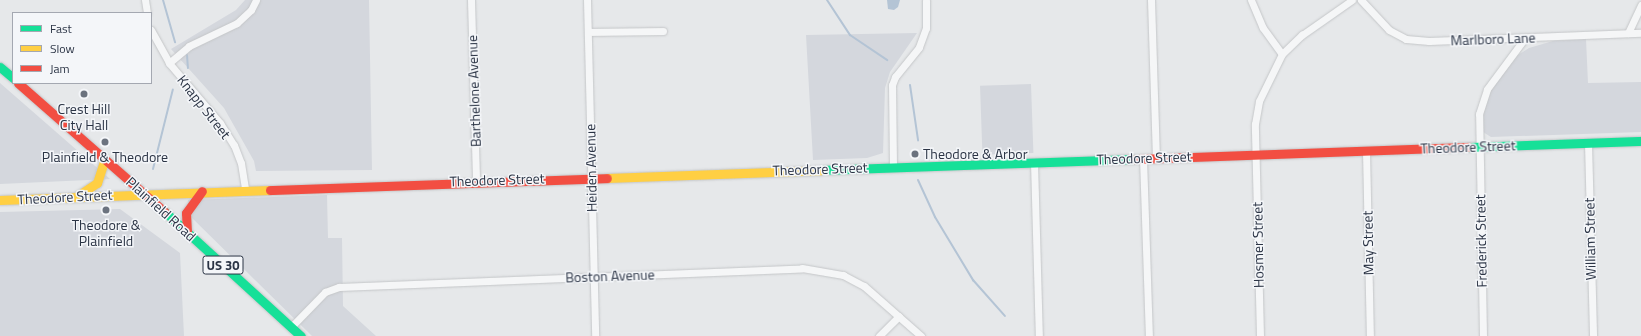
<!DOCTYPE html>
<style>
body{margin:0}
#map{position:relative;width:1641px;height:336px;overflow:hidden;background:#e6e8ea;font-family:"Titillium Web",sans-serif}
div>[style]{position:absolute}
.built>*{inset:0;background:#d4d7dd;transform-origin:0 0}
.water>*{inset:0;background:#b4c4d5}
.stream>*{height:2px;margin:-1px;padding:0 1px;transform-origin:1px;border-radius:1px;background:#b4c4d5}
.roads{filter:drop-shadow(0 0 1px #c4c6c8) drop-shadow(0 0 1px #c4c6c8)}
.street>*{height:7px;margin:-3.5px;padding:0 3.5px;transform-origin:3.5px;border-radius:3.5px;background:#f5f6f7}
.fast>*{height:9px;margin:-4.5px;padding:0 4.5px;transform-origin:4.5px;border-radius:4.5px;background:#16e098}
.slow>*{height:9px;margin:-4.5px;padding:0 4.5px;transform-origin:4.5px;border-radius:4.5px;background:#ffcf43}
.jam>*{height:9px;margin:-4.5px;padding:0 4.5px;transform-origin:4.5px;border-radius:4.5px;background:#f24e42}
.dots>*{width:11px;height:11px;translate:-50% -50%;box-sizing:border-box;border:2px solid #f4f6f9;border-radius:50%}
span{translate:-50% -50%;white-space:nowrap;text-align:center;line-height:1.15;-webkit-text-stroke:3px #f4f6f9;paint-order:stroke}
.shield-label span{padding:1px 3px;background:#f4f6f9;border:1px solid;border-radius:3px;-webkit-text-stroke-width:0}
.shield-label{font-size:13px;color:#2b3445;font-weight:700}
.street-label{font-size:14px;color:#2b3445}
.poi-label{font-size:14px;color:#2b3445}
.left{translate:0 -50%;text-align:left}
.legend{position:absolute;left:12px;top:12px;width:140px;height:72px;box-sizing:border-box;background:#f4f6f9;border:1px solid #a4a8b1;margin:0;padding:5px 7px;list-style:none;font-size:12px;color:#2b3445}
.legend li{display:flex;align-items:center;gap:8px;height:20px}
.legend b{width:20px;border:1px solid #a4a8b1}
</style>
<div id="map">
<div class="built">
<i style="clip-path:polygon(245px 0,369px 0,372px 170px,256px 171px,254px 161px,224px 108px,171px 49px,236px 10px)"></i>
<i style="clip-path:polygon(917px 33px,890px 72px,885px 88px,883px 153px,867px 158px,813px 160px,806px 35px)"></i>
<i style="clip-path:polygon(1586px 39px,1588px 83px,1641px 82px,1641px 132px,1491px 137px,1483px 132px,1481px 119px,1487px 94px,1513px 58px,1529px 48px,1553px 41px)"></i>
<i style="clip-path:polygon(0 83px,110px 179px,0 184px)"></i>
<i style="left:1031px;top:84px;width:69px;height:51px;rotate:88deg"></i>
<i style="clip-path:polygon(327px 195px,328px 238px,342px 238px,343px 306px,376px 336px,312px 336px,189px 215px,188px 200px)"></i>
<i style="clip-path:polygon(120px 209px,180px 253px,184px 336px,0 336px,0 212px)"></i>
</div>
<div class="water">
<i style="clip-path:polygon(887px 0,900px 0,898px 7px,894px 10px,888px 9px)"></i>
</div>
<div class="stream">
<i style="left:163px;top:0;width:44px;rotate:74.1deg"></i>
<i style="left:827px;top:0;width:42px;rotate:56.7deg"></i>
<i style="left:850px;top:35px;width:45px;rotate:34deg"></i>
<i style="left:187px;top:55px;width:13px;rotate:86deg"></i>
<i style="left:910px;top:85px;width:56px;rotate:81.7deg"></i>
<i style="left:153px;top:169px;width:82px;rotate:-76deg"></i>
<i style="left:918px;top:180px;width:41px;rotate:65.3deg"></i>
<i style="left:935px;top:217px;width:74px;rotate:58.9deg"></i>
<i style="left:973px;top:280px;width:48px;rotate:48.4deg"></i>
</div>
<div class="roads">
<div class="street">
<i style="left:145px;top:0;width:13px;rotate:81deg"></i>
<i style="left:471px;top:0;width:181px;rotate:88.4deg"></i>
<i style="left:587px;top:0;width:336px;rotate:88.6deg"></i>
<i style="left:1151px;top:0;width:158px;rotate:88.2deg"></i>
<i style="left:1251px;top:0;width:30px;rotate:67deg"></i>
<i style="left:1263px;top:28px;width:32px;rotate:54deg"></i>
<i style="left:1361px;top:0;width:41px;rotate:47deg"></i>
<i style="left:1389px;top:30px;width:19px;rotate:28deg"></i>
<i style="left:1406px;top:39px;width:23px;rotate:5deg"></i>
<i style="left:1429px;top:41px;width:212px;rotate:-2.2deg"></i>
<i style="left:151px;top:30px;width:38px;rotate:61deg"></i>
<i style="left:169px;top:63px;width:79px;rotate:49.6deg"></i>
<i style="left:220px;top:123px;width:26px;rotate:58deg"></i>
<i style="left:234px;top:145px;width:19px;rotate:69deg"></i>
<i style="left:241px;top:163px;width:26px;rotate:81deg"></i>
<i style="left:588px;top:32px;width:75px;rotate:-0.8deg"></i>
<i style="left:1628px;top:33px;width:31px;rotate:-65deg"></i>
<i style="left:169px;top:63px;width:26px;rotate:-40deg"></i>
<i style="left:189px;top:46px;width:53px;rotate:-25.6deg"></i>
<i style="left:237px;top:23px;width:19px;rotate:-43deg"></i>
<i style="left:251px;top:10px;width:11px;rotate:-63deg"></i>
<i style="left:1588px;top:143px;width:193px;rotate:88.5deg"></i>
<i style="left:1366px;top:150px;width:186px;rotate:88.8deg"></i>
<i style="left:1143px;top:158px;width:178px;rotate:88.1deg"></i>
<i style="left:1034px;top:162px;width:174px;rotate:88.4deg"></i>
<i style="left:893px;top:166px;width:81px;rotate:-90.7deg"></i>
<i style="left:892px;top:85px;width:9px;rotate:-69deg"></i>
<i style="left:895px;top:77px;width:38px;rotate:-51deg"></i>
<i style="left:919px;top:47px;width:20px;rotate:-70deg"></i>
<i style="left:926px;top:28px;width:28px;rotate:-90deg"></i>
<i style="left:291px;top:327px;width:49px;rotate:-45.8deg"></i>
<i style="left:325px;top:292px;width:15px;rotate:-20deg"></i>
<i style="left:339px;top:287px;width:463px;rotate:-2.3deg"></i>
<i style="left:802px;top:268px;width:42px;rotate:9.7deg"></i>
<i style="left:843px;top:275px;width:24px;rotate:28deg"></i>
<i style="left:864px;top:286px;width:76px;rotate:41.3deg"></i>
<i style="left:879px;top:336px;width:28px;rotate:-45deg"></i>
<i style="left:1260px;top:336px;width:212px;rotate:-91.4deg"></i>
<i style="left:1255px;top:124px;width:23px;rotate:-80deg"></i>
<i style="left:1259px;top:101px;width:52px;rotate:-63.9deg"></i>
<i style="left:1282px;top:54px;width:28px;rotate:-44deg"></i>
<i style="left:1302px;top:35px;width:61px;rotate:-35deg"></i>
<i style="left:1483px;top:336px;width:222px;rotate:-91deg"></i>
<i style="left:1479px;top:114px;width:26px;rotate:-72deg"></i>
<i style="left:1487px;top:89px;width:64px;rotate:-53.3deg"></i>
</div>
<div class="fast">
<i style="left:0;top:67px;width:17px;rotate:40deg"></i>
<i style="left:1468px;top:147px;width:173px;rotate:-2deg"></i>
<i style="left:821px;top:170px;width:314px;rotate:-2deg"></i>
<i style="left:165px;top:212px;width:184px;rotate:42.4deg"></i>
</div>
<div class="slow">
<i style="left:607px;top:178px;width:214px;rotate:-2.1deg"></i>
<i style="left:76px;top:197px;width:25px;rotate:-34deg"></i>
<i style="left:97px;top:183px;width:25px;rotate:-72deg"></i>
<i style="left:0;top:200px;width:270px;rotate:-2.1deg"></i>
</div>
<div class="jam">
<i style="left:18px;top:83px;width:196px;rotate:41.3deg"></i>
<i style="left:1135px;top:159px;width:333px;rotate:-2.1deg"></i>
<i style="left:270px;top:190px;width:337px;rotate:-2deg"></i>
<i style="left:187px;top:232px;width:19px;rotate:-93deg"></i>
<i style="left:186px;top:213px;width:27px;rotate:-54deg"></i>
</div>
</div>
<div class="dots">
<i style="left:84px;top:94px;background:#6c737f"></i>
<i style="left:105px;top:142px;background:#6c737f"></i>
<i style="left:915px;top:154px;background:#6c737f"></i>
<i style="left:106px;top:210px;background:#6c737f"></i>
</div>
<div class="shield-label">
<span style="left:223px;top:265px">US 30</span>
</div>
<div class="street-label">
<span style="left:1493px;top:39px;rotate:-2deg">Marlboro Lane</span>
<span style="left:474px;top:91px;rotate:-92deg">Barthelone Avenue</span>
<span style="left:204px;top:107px;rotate:52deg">Knapp Street</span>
<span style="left:1468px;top:147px;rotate:-2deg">Theodore Street</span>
<span style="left:1144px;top:158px;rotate:-2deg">Theodore Street</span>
<span style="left:591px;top:168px;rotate:-91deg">Heiden Avenue</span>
<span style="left:820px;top:169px;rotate:-2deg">Theodore Street</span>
<span style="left:497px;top:180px;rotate:-2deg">Theodore Street</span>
<span style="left:65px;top:197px;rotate:-3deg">Theodore Street</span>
<span style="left:161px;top:209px;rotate:42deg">Plainfield Road</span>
<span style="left:1590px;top:239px;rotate:-91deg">William Street</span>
<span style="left:1481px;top:241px;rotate:-91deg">Frederick Street</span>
<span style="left:1368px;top:243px;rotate:-91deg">May Street</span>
<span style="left:1258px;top:245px;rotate:-91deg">Hosmer Street</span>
<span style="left:610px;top:276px;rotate:-2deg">Boston Avenue</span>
</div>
<div class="poi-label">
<span style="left:84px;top:117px">Crest Hill<br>City Hall</span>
<span class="left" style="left:923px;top:154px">Theodore &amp; Arbor</span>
<span style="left:105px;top:157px">Plainfield &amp; Theodore</span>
<span style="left:106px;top:233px">Theodore &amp;<br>Plainfield</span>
</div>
<ul class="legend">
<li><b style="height:5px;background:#16e098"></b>Fast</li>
<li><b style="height:5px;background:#ffcf43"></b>Slow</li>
<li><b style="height:5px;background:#f24e42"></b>Jam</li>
</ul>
</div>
